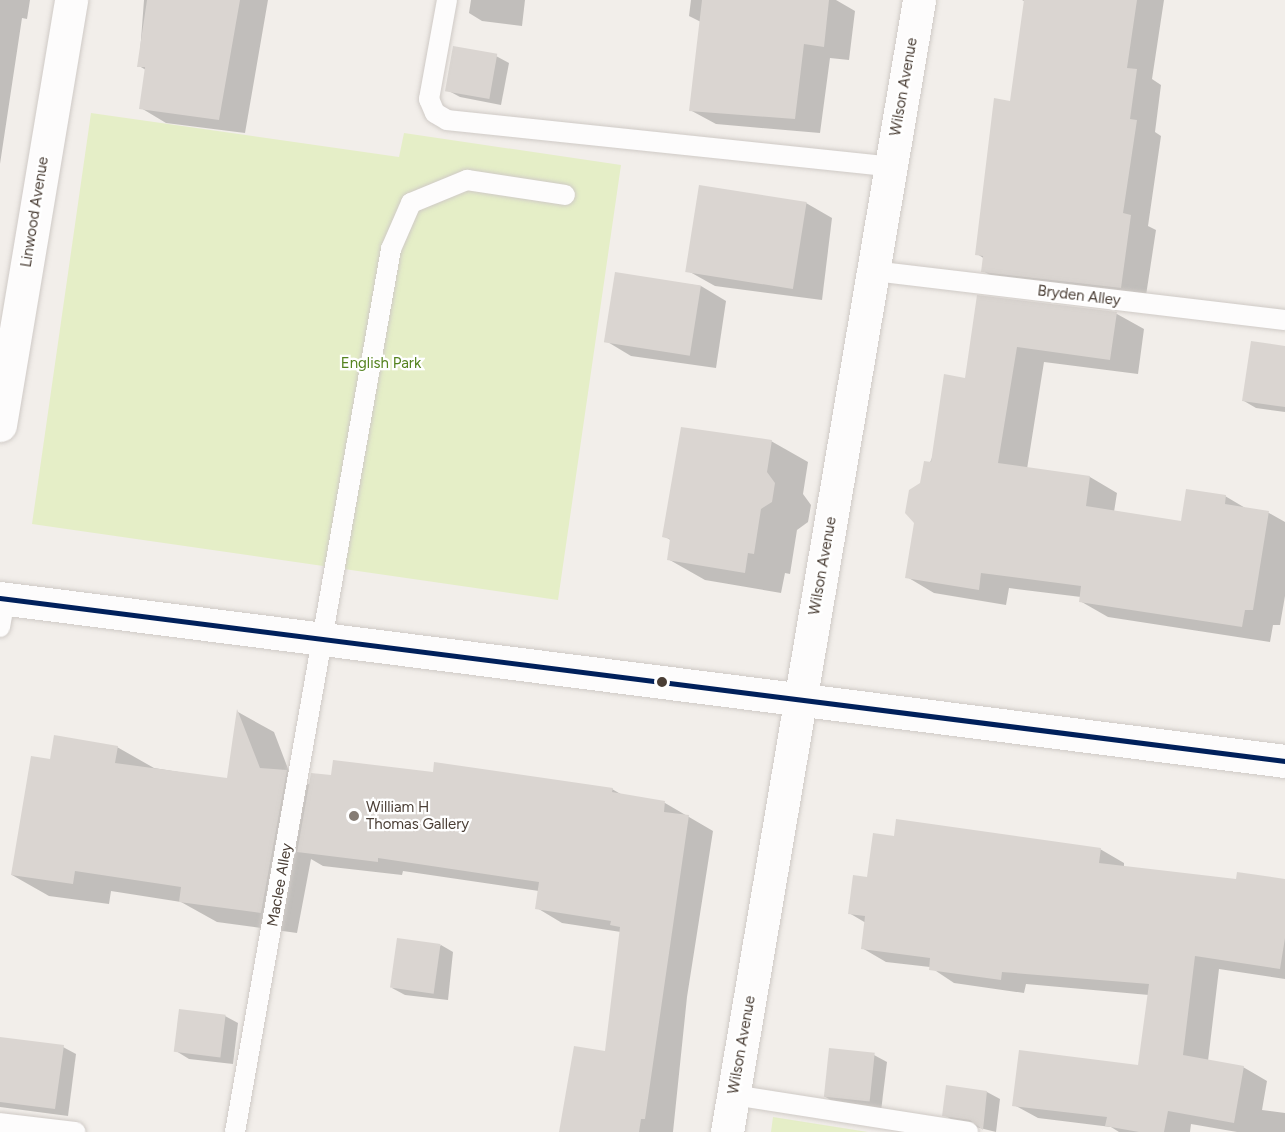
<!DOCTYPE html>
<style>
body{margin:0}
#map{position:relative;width:1285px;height:1132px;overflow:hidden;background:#f2eeea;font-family:Figtree,sans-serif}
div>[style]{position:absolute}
.green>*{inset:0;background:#e5eec7}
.shadow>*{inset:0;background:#0003}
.building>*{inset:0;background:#dad5d1;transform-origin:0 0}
.roads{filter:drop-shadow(0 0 2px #cfcac6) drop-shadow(0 0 2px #cfcac6)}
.lane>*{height:20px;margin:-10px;padding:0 10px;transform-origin:10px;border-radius:10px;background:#fdfcfc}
.street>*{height:33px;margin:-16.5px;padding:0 16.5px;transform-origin:16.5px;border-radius:16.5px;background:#fdfcfc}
.bus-1>*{height:4.5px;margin:-2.25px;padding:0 2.25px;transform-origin:2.25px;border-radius:2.25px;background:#00205b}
.dots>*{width:16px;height:16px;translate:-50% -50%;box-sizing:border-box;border:3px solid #fff;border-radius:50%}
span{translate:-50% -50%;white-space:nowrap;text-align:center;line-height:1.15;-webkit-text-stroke:4.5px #fff;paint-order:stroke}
.street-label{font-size:15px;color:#4a3e35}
.park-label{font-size:15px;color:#558320}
.poi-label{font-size:15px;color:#4a3e35}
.left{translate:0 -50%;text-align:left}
</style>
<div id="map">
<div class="green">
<i style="clip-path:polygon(91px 113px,399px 157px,404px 133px,621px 165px,558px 600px,32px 524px)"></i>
<i style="clip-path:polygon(773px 1117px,868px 1132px,771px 1132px)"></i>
</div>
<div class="shadow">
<i style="clip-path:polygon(0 0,30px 0,27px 19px,22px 18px,0 164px)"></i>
<i style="clip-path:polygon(144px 0,268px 0,245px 133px,166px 123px,141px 108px,146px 70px,139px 66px)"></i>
<i style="clip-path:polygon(471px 0,525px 0,522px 26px,482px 21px,469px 13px)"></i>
<i style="clip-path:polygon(691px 0,836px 0,855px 11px,849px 60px,830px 58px,820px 133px,716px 124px,690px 110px,701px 22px,689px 16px)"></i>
<i style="clip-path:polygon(1022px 0,1164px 0,1152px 79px,1161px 85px,1155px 132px,1161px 136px,1148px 226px,1156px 230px,1145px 302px,1007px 285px,983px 271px,985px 259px,977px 254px,1011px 102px,1026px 2px)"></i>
<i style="clip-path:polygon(496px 56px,509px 63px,501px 105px,460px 97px,447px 90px)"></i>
<i style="clip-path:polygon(806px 203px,832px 218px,822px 300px,715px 286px,690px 272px)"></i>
<i style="clip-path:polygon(616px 274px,701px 286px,726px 301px,716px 368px,631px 356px,606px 341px)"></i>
<i style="clip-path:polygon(979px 297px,1117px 314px,1144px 329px,1138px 374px,1044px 362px,1027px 469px,1090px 477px,1117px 493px,1114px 512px,1182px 523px,1225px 496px,1247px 509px,1269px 513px,1285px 522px,1285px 596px,1280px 625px,1273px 625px,1270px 642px,1108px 617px,1080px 601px,1081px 597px,1009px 588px,1006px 605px,934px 593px,907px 577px,921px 483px,966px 380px)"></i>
<i style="clip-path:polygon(1285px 348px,1285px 412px,1256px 408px,1244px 401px)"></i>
<i style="clip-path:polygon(771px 441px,808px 462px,803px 494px,811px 505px,808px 522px,797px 530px,790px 574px,785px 573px,781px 593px,705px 580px,668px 559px,672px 541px,664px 536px)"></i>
<i style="clip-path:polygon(238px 712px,274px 732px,290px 774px,310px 785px,332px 777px,434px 774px,612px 789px,624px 796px,665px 803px,713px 831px,687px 997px,673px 1132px,562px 1132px,607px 1053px,621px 932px,562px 923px,537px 908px,539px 891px,403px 871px,402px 875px,323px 866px,311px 859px,297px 933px,217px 922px,181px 902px,111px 891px,109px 904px,49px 896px,12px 875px,51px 761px,117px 747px,154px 768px,228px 780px)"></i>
<i style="clip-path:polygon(895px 838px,1100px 849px,1124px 863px,1124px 867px,1237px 880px,1285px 879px,1285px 979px,1219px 969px,1208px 1061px,1243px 1067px,1267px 1081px,1262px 1110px,1285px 1113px,1285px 1132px,1237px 1132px,1191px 1124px,1190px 1132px,1119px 1132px,1111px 1127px,1038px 1118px,1014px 1105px,1139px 1067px,1149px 995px,1026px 984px,1024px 993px,954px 983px,930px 967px,886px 962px,862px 948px,866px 923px,849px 913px)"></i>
<i style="clip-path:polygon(441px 945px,453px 952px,448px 1000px,405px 995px,392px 988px)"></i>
<i style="clip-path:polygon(225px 1016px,238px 1023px,233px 1064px,189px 1059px,176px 1051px)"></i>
<i style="clip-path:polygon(0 1039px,63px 1047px,76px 1054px,68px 1116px,0 1107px)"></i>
<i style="clip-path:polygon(874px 1055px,887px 1062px,881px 1111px,837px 1104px,824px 1096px)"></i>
<i style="clip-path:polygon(948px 1087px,987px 1092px,1000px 1099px,996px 1132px,956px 1122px,944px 1115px)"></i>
</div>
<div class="building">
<i style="clip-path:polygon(147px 0,240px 0,219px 120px,139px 109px,145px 67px,137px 67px)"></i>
<i style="clip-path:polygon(702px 0,829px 0,824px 47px,804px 44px,795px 119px,689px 111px)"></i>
<i style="clip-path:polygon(1024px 0,1137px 0,1127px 68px,1137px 69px,1130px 119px,1137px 120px,1123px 213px,1131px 215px,1121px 288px,981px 272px,983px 256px,975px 255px,994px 98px,1010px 101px)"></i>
<i style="left:453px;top:46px;width:45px;height:46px;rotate:10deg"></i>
<i style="left:699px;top:185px;width:109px;height:88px;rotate:9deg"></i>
<i style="left:615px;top:272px;width:87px;height:71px;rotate:9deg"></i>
<i style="clip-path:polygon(977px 295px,1117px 312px,1110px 360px,1017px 347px,998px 463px,1090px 476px,1086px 506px,1181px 521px,1186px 489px,1226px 495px,1225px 504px,1269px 511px,1253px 610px,1245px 610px,1242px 627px,1079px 602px,1081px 586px,981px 573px,979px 590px,905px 578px,914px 523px,905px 513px,909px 490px,920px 483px,924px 461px,931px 462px,944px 374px,965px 378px)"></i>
<i style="clip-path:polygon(1251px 341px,1285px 346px,1285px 407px,1242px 401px)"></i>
<i style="clip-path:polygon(681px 427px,772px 440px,767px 472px,775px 483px,772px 502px,761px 509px,754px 554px,748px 553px,745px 573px,667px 560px,670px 539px,662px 537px)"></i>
<i style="clip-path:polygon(237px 709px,260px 768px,287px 770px,261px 913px,179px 902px,181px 887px,75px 871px,73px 884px,11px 875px,31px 756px,50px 759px,54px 735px,118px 746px,115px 763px,227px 778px)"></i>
<i style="clip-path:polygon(333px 760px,433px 772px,434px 762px,613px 788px,612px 792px,665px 801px,664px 812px,689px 815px,645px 1119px,641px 1119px,639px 1132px,559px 1132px,574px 1046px,605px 1051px,620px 927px,610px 925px,611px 921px,535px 909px,539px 882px,378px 858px,378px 862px,297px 852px,311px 773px,331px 775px)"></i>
<i style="clip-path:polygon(896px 819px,1101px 848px,1099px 863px,1236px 879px,1237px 872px,1285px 879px,1285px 938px,1280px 969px,1195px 956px,1183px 1055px,1244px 1066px,1234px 1123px,1168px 1111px,1164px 1132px,1139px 1132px,1105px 1126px,1107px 1117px,1012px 1106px,1019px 1050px,1138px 1065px,1149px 984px,1002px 972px,1001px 980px,929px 970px,930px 958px,861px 949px,865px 916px,848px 914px,853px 875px,867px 877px,873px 833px,894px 836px)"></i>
<i style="left:397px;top:938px;width:44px;height:50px;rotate:8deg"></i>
<i style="left:179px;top:1009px;width:47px;height:43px;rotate:7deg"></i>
<i style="clip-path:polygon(0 1037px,64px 1045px,55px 1109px,0 1102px)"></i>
<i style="left:829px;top:1048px;width:46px;height:49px;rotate:6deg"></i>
<i style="clip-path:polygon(946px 1085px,987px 1091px,983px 1130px,970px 1120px,942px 1116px)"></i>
</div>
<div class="roads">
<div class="lane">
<i style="left:447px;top:0;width:101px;rotate:100.3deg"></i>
<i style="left:429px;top:99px;width:15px;rotate:67deg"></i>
<i style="left:435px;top:113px;width:14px;rotate:30deg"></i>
<i style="left:447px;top:120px;width:446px;rotate:6deg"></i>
<i style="left:874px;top:271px;width:414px;rotate:6.8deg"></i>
<i style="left:0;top:627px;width:28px;rotate:-80deg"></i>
<i style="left:733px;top:1095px;width:238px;rotate:8.9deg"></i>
<i style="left:0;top:1123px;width:76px;rotate:6.8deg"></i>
<i style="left:235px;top:1132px;width:897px;rotate:-79.98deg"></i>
<i style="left:391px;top:249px;width:50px;rotate:-66.5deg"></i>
<i style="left:411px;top:203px;width:61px;rotate:-22.3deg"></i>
<i style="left:467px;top:180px;width:99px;rotate:8.7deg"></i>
</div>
<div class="street">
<i style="left:0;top:425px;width:431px;rotate:-80.5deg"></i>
<i style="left:0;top:598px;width:1295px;rotate:7.23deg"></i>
<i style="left:727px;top:1132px;width:1148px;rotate:-80.37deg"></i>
</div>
</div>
<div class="bus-1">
<i style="left:0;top:598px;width:1295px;rotate:7.23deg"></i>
</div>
<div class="dots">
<i style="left:662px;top:682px;background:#4a3e35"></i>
<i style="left:354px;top:816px;background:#857c74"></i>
</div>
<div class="street-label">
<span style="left:904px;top:87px;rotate:-80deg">Wilson Avenue</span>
<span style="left:35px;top:212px;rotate:-81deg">Linwood Avenue</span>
<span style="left:1079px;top:296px;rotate:7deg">Bryden Alley</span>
<span style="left:823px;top:566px;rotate:-80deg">Wilson Avenue</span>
<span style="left:280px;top:885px;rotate:-80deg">Maclee Alley</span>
<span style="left:742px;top:1045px;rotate:-80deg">Wilson Avenue</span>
</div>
<div class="park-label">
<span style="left:381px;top:364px">English Park</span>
</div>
<div class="poi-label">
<span class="left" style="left:366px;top:816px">William H<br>Thomas Gallery</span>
</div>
</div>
